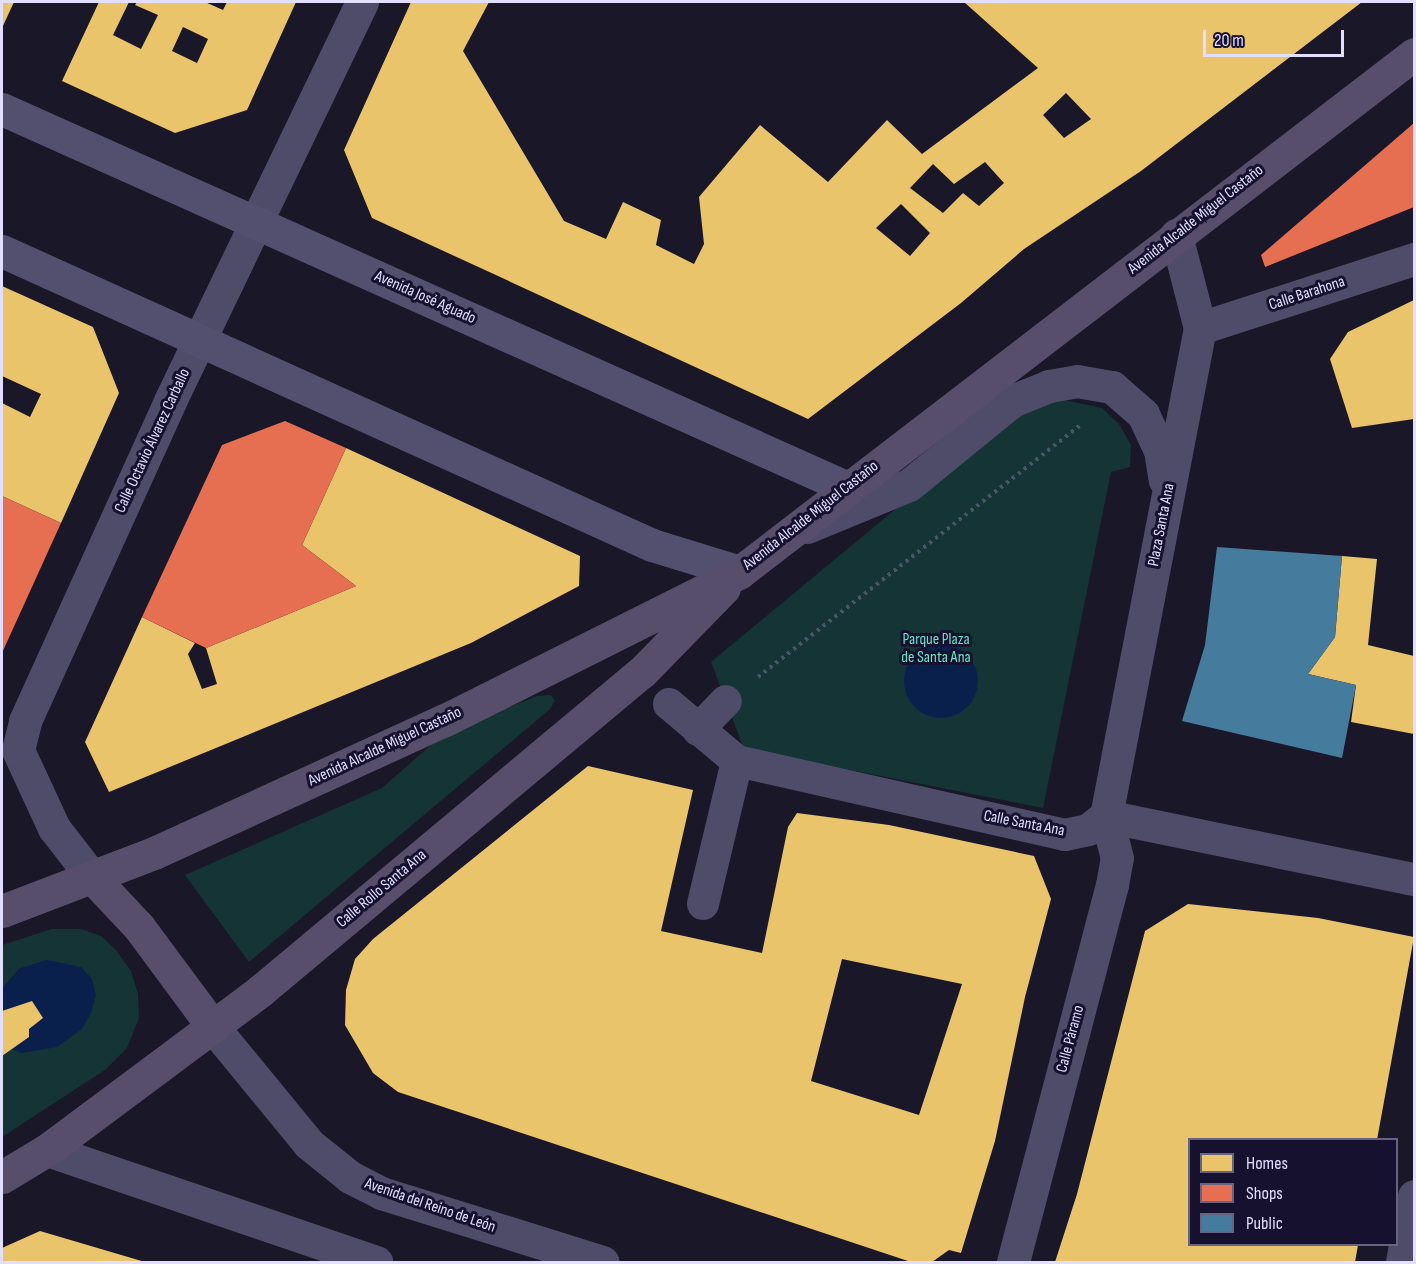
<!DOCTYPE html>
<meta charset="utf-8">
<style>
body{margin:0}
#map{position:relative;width:1416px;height:1264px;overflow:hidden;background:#1a1728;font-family:"Sofia Sans Condensed",sans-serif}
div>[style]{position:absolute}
.green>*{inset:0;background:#143436}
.water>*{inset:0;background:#0a204c}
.round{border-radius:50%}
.homes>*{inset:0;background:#e9c46a}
.shops>*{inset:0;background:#e76f51}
.public>*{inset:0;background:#457b9d}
.path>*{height:4px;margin-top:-2px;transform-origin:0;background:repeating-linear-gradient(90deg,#485668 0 3px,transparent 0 7.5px)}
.pedestrian>*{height:32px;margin:-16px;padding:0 16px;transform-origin:16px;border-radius:16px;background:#4e4c69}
.minor>*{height:33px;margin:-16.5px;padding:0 16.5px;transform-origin:16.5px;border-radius:16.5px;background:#4e4c69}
.tertiary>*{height:33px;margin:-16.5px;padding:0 16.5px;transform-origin:16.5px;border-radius:16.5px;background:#4e4c69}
.secondary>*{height:33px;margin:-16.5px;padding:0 16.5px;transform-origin:16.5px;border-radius:16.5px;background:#52506e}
.primary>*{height:33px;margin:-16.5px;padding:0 16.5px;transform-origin:16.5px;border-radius:16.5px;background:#574e6c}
span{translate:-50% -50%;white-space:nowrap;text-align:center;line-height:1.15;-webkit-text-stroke:6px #16112e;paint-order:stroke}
.street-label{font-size:16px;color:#e2deff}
.park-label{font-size:16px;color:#62e7c8}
.frame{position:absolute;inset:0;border:3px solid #e2deff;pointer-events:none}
.legend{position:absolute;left:1188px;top:1138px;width:210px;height:108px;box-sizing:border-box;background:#16112e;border:2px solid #686382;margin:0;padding:8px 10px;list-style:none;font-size:18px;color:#e2deff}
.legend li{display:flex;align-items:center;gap:12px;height:30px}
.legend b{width:30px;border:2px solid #686382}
.scale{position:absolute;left:1203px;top:30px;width:141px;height:27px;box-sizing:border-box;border:3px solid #e2deff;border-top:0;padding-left:8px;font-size:18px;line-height:21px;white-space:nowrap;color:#e2deff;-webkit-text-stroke:4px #16112e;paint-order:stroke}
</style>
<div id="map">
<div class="green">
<i style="clip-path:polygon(1064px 400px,1102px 408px,1119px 424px,1131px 445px,1130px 467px,1111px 472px,1043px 808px,744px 749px,711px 662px,1015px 410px)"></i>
<i style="clip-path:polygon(551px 695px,555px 701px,549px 710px,249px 962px,185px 875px,382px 788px,446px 732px,537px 696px)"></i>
<i style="clip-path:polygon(52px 929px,81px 929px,101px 936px,116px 950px,131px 971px,138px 994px,139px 1018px,127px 1048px,105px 1070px,2px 1137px,2px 1056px,10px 1050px,47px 960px,19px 969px,2px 989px,2px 945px)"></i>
</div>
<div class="water">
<i class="round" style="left:904px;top:644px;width:74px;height:74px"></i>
<i style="clip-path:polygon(47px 960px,81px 967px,92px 979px,96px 995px,91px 1013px,82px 1029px,57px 1047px,22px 1053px,5px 1047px,2px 989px,19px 969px)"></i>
</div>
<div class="homes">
<i style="clip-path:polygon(2px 2px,14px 2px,2px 28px)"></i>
<i style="clip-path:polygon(evenodd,99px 2px,129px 2px,113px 35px,141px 49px,158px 15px,135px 5px,137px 2px,205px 2px,223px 10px,227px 2px,296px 2px,247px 110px,175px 133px,62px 81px,99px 2px,183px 27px,208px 39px,197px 63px,172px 51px,183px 27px)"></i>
<i style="clip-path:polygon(evenodd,411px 2px,489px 2px,463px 51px,564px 221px,606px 239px,623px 202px,661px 220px,656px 245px,694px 264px,704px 244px,699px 197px,760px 125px,828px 182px,887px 120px,922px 154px,1038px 68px,964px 2px,1362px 2px,1141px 171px,1024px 249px,961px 303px,808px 419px,372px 218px,344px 150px,411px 2px,1066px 93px,1091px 119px,1064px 138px,1043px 115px,1066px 93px,411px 2px,985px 162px,1004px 183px,979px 206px,963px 193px,943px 213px,910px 188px,933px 164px,954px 184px,985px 162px,411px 2px,901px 204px,930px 233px,910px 256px,876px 228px,901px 204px)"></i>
<i style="clip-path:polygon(2px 286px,93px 327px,119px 393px,61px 523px,2px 496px,2px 403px,30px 417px,41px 394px,2px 376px)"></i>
<i style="clip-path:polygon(1414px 300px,1414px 419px,1352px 428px,1330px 359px,1348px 332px)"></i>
<i style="clip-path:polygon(346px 448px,580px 556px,579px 586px,471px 643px,109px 792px,85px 742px,142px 617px,195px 643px,188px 654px,202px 689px,217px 684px,206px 648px,356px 586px,302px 545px)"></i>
<i style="clip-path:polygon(1342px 556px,1377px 559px,1368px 645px,1414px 656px,1414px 734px,1351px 722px,1356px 685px,1308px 674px,1335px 637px)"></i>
<i style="clip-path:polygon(evenodd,588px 766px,693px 790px,661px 931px,762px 953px,788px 827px,797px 813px,889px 825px,1034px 856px,1051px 899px,1025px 997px,995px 1141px,961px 1253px,949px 1250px,932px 1262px,911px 1262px,398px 1092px,373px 1073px,345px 1025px,346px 990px,355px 959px,373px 939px,588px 766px,842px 959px,962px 984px,919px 1115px,811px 1081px,842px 959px)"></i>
<i style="clip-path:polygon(1188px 904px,1318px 918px,1414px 937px,1377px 1140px,1190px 1140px,1190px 1245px,1358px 1245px,1355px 1262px,1055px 1262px,1077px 1194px,1145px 931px)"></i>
<i style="clip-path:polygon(32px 1001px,43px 1018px,29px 1029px,29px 1037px,2px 1056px,2px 1011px)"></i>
<i style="clip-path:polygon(40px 1231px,145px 1262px,2px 1262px,2px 1248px)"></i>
</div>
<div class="shops">
<i style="clip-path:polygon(1414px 123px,1414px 207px,1265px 267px,1261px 255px)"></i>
<i style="clip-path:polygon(285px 421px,346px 448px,302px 545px,356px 586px,206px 648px,142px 617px,222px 445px)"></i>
<i style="clip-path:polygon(2px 496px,61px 523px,2px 653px)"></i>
</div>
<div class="public">
<i style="clip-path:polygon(1217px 547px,1342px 556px,1335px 637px,1308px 674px,1356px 685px,1342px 758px,1182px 721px,1205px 645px)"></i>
</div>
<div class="path">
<i style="left:758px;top:677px;width:409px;rotate:-38deg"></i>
</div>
<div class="pedestrian">
<i style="left:669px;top:704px;width:89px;rotate:40deg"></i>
<i style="left:737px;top:761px;width:336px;rotate:12.7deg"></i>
<i style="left:1065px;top:835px;width:24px;rotate:-12deg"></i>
<i style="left:1088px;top:830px;width:23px;rotate:-38deg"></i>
<i style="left:698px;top:730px;width:40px;rotate:-46deg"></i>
<i style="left:703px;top:904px;width:147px;rotate:-76.6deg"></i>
</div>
<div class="minor">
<i style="left:1200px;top:328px;width:225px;rotate:-17.9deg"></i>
<i style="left:807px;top:527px;width:110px;rotate:-22.4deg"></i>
<i style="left:909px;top:485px;width:133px;rotate:-39.2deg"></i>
<i style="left:1012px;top:401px;width:40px;rotate:-22deg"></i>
<i style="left:1049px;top:386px;width:28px;rotate:-10deg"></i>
<i style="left:1077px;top:381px;width:36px;rotate:10deg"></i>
<i style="left:1112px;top:387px;width:41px;rotate:41.1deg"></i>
<i style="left:1143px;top:414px;width:40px;rotate:65deg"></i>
<i style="left:1160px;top:450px;width:30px;rotate:81deg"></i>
<i style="left:1106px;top:816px;width:497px;rotate:-79.1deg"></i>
<i style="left:1200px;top:328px;width:96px;rotate:-104.5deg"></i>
<i style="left:1106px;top:816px;width:314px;rotate:11.6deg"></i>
<i style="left:92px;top:877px;width:62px;rotate:-127.8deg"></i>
<i style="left:54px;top:828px;width:86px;rotate:-114.8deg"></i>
<i style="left:18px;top:750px;width:30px;rotate:-76deg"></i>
<i style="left:25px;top:721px;width:351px;rotate:-65.6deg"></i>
<i style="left:170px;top:401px;width:443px;rotate:-64.3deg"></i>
<i style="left:213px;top:1027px;width:151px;rotate:50.6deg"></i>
<i style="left:309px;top:1144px;width:53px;rotate:38.8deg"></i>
<i style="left:350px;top:1177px;width:35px;rotate:27deg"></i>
<i style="left:381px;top:1193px;width:232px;rotate:17.3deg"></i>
<i style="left:1013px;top:1262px;width:390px;rotate:-75.3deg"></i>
<i style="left:1112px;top:885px;width:27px;rotate:-80deg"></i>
<i style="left:1117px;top:858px;width:43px;rotate:-104.7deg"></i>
<i style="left:1402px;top:1262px;width:67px;rotate:-79.7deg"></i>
</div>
<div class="tertiary">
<i style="left:47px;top:1150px;width:348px;rotate:18.8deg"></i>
</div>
<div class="secondary">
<i style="left:2px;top:109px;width:927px;rotate:24.13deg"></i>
<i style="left:2px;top:251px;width:713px;rotate:24.34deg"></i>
<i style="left:652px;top:545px;width:92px;rotate:17.1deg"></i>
</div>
<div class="primary">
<i style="left:92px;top:877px;width:69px;rotate:46.8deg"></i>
<i style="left:139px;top:927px;width:124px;rotate:53.5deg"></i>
<i style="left:2px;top:911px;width:163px;rotate:-20.9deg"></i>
<i style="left:154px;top:853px;width:320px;rotate:-24.6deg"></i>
<i style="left:445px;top:720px;width:330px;rotate:-26.6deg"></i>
<i style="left:740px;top:572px;width:850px;rotate:-37.54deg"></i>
<i style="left:2px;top:1177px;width:52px;rotate:-31deg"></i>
<i style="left:47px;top:1150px;width:266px;rotate:-36.7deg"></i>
<i style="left:260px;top:991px;width:498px;rotate:-39.9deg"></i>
<i style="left:642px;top:672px;width:117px;rotate:-45.7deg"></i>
</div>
<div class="street-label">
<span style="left:1196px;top:220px;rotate:-38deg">Avenida Alcalde Miguel Castaño</span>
<span style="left:1307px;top:294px;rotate:-18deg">Calle Barahona</span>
<span style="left:425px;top:298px;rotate:24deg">Avenida José Aguado</span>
<span style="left:153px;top:441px;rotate:-65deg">Calle Octavio Álvarez Carballo</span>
<span style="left:811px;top:516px;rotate:-38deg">Avenida Alcalde Miguel Castaño</span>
<span style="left:1162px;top:525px;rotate:-79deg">Plaza Santa Ana</span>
<span style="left:385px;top:747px;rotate:-25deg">Avenida Alcalde Miguel Castaño</span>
<span style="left:1024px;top:824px;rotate:11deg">Calle Santa Ana</span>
<span style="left:382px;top:889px;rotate:-40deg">Calle Rollo Santa Ana</span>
<span style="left:1071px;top:1039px;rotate:-75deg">Calle Páramo</span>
<span style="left:430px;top:1206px;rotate:19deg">Avenida del Reino de León</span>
</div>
<div class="park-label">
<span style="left:936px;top:649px">Parque Plaza<br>de Santa Ana</span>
</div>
<div class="frame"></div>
<ul class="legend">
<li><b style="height:16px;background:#e9c46a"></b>Homes</li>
<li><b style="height:16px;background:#e76f51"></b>Shops</li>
<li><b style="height:16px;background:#457b9d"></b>Public</li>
</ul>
<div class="scale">20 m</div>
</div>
